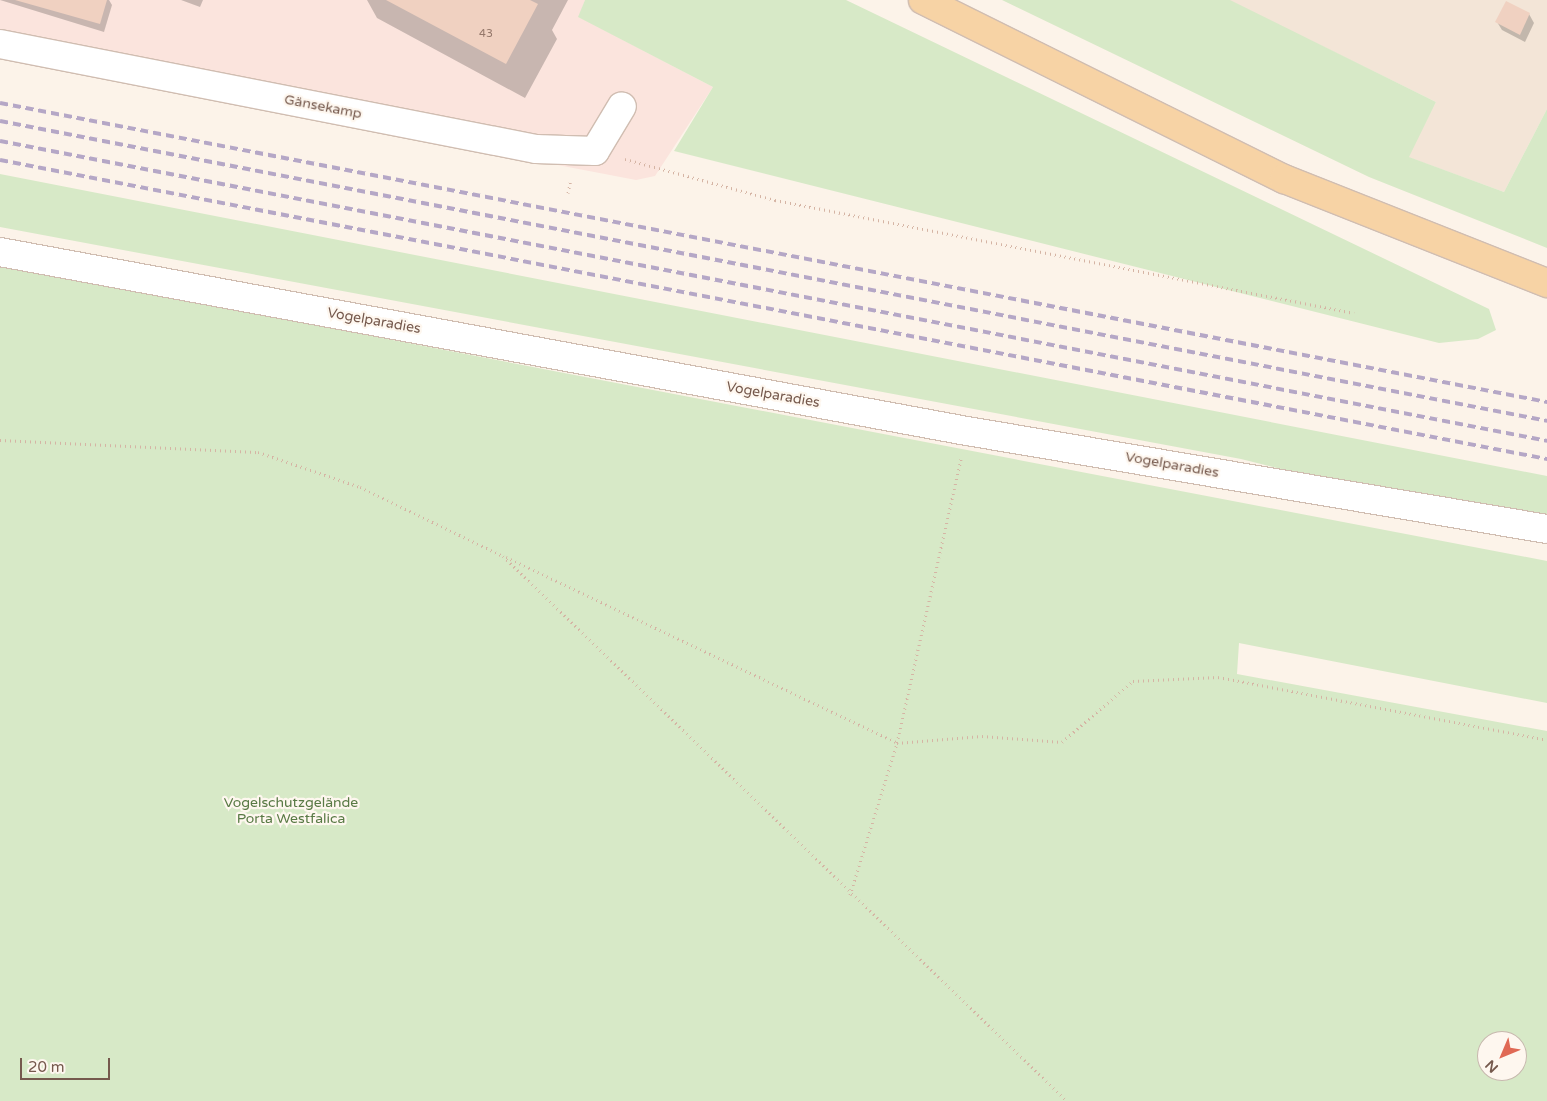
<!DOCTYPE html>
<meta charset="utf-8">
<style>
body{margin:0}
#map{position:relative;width:1547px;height:1101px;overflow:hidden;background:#fcf3e9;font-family:"Varela Round",sans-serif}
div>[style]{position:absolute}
.residential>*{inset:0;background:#f3e5d7}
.commercial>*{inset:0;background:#fbe4dd}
.green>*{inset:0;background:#d7e9c7}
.shadow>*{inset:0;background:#0003}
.building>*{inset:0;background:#f0d1c1}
.path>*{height:3px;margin-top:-1.5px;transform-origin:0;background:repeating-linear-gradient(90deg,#d5b4a4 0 1px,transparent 0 5px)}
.roads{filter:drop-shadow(1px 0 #d0bdb1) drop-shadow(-1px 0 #d0bdb1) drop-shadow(0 1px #d0bdb1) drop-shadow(0 -1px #d0bdb1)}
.street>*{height:28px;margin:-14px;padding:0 14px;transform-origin:14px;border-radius:14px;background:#fff}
.primary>*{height:28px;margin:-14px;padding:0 14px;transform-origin:14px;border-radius:14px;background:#f7d3a5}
.rail>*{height:4px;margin-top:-2px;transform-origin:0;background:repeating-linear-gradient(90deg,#b5a7c6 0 8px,transparent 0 13px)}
span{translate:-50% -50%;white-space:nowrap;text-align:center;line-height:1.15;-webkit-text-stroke:4.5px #fef7ef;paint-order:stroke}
.number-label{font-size:11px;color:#94776a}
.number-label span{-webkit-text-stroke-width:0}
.street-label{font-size:14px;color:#75594d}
.park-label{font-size:14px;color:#597a45}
.north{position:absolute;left:1477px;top:1031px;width:50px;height:50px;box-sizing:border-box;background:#fef7ef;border:1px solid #c7b8ae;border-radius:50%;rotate:225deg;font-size:14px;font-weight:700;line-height:20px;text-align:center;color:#75594d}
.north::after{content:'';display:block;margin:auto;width:18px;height:22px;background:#e06954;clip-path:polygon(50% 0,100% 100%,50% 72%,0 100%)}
.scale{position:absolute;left:20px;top:1058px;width:90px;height:22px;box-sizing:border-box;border:2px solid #75594d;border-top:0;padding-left:6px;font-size:15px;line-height:18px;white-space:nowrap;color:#75594d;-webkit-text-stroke:4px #fef7ef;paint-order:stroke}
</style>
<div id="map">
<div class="residential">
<div style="clip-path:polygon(1228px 0,1547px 0,1547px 109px,1504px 192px,1408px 157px,1436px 102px)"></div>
</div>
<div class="commercial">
<div style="clip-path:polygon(0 0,585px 0,579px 17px,713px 87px,655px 176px,636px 180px,0 58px)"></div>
</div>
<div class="green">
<div style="clip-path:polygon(585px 0,846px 0,1489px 309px,1496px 330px,1478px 339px,1439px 343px,674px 151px,713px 87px,578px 17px)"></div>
<div style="clip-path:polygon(1002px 0,1230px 0,1436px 102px,1409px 157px,1504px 192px,1547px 109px,1547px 248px,1369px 177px)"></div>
<div style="clip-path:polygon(0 174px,1547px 476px,1547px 535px,1241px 459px,0 227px)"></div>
<div style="clip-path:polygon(evenodd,0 265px,1547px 561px,1547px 703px,1239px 643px,1237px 674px,1547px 731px,1547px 1101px,0 1101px,0 265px,1487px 1041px,1517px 1041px,1517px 1071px,1487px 1071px,1487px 1041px)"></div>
</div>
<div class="shadow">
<div style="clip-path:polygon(0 0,109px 0,112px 5px,104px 32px)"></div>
<div style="clip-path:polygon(181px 0,203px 0,200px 7px)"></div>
<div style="clip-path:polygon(367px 0,568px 0,552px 30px,557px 39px,525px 98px,377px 18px)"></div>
<div style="clip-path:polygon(1529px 14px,1534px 23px,1525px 42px,1502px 30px,1497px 22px)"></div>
</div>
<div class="building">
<div style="clip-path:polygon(15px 0,107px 0,100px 24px)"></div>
<div style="clip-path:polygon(386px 0,530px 0,538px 4px,506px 64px)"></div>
<div style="clip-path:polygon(1506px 1px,1530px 13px,1520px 35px,1495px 22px)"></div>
</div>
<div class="path">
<div style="left:625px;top:159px;width:156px;rotate:15.3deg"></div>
<div style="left:775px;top:200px;width:590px;rotate:11.04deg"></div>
<div style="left:568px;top:193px;width:14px;rotate:-78deg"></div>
<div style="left:0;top:440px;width:258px;rotate:2.7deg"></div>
<div style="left:258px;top:452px;width:108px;rotate:18.9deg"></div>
<div style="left:360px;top:487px;width:159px;rotate:25.8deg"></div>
<div style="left:503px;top:556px;width:784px;rotate:44.02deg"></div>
<div style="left:506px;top:557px;width:433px;rotate:25.4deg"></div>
<div style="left:897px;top:743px;width:85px;rotate:-4.7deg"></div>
<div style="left:982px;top:736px;width:80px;rotate:4.3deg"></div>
<div style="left:1062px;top:742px;width:94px;rotate:-40.7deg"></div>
<div style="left:1133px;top:681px;width:85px;rotate:-2.7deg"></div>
<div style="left:1218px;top:677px;width:335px;rotate:10.8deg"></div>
<div style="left:850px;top:895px;width:159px;rotate:-72.8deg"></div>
<div style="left:897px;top:743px;width:292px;rotate:-77.3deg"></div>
</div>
<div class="roads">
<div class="street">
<div style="left:0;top:44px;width:546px;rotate:11.08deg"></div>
<div style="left:536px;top:149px;width:59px;rotate:1.9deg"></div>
<div style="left:595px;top:151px;width:52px;rotate:-59deg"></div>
<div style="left:0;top:252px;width:983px;rotate:10.49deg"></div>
<div style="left:967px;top:431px;width:588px;rotate:9.59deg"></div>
</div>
<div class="primary">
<div style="left:923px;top:0;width:403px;rotate:26.4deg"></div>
<div style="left:1284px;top:179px;width:283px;rotate:21.6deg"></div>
</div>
</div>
<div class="rail">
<div style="left:0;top:103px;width:1576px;rotate:10.94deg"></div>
<div style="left:0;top:121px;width:1576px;rotate:10.97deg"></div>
<div style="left:0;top:141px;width:1576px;rotate:10.97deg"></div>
<div style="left:0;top:160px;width:1576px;rotate:10.94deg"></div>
</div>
<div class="number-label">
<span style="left:486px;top:34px">43</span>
</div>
<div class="street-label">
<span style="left:323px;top:107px;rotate:11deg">Gänsekamp</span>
<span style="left:374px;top:321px;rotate:10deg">Vogelparadies</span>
<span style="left:773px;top:395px;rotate:10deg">Vogelparadies</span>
<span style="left:1172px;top:465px;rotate:10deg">Vogelparadies</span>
</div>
<div class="park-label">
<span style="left:291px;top:811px">Vogelschutzgelände<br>Porta Westfalica</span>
</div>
<div class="north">N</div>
<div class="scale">20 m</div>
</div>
